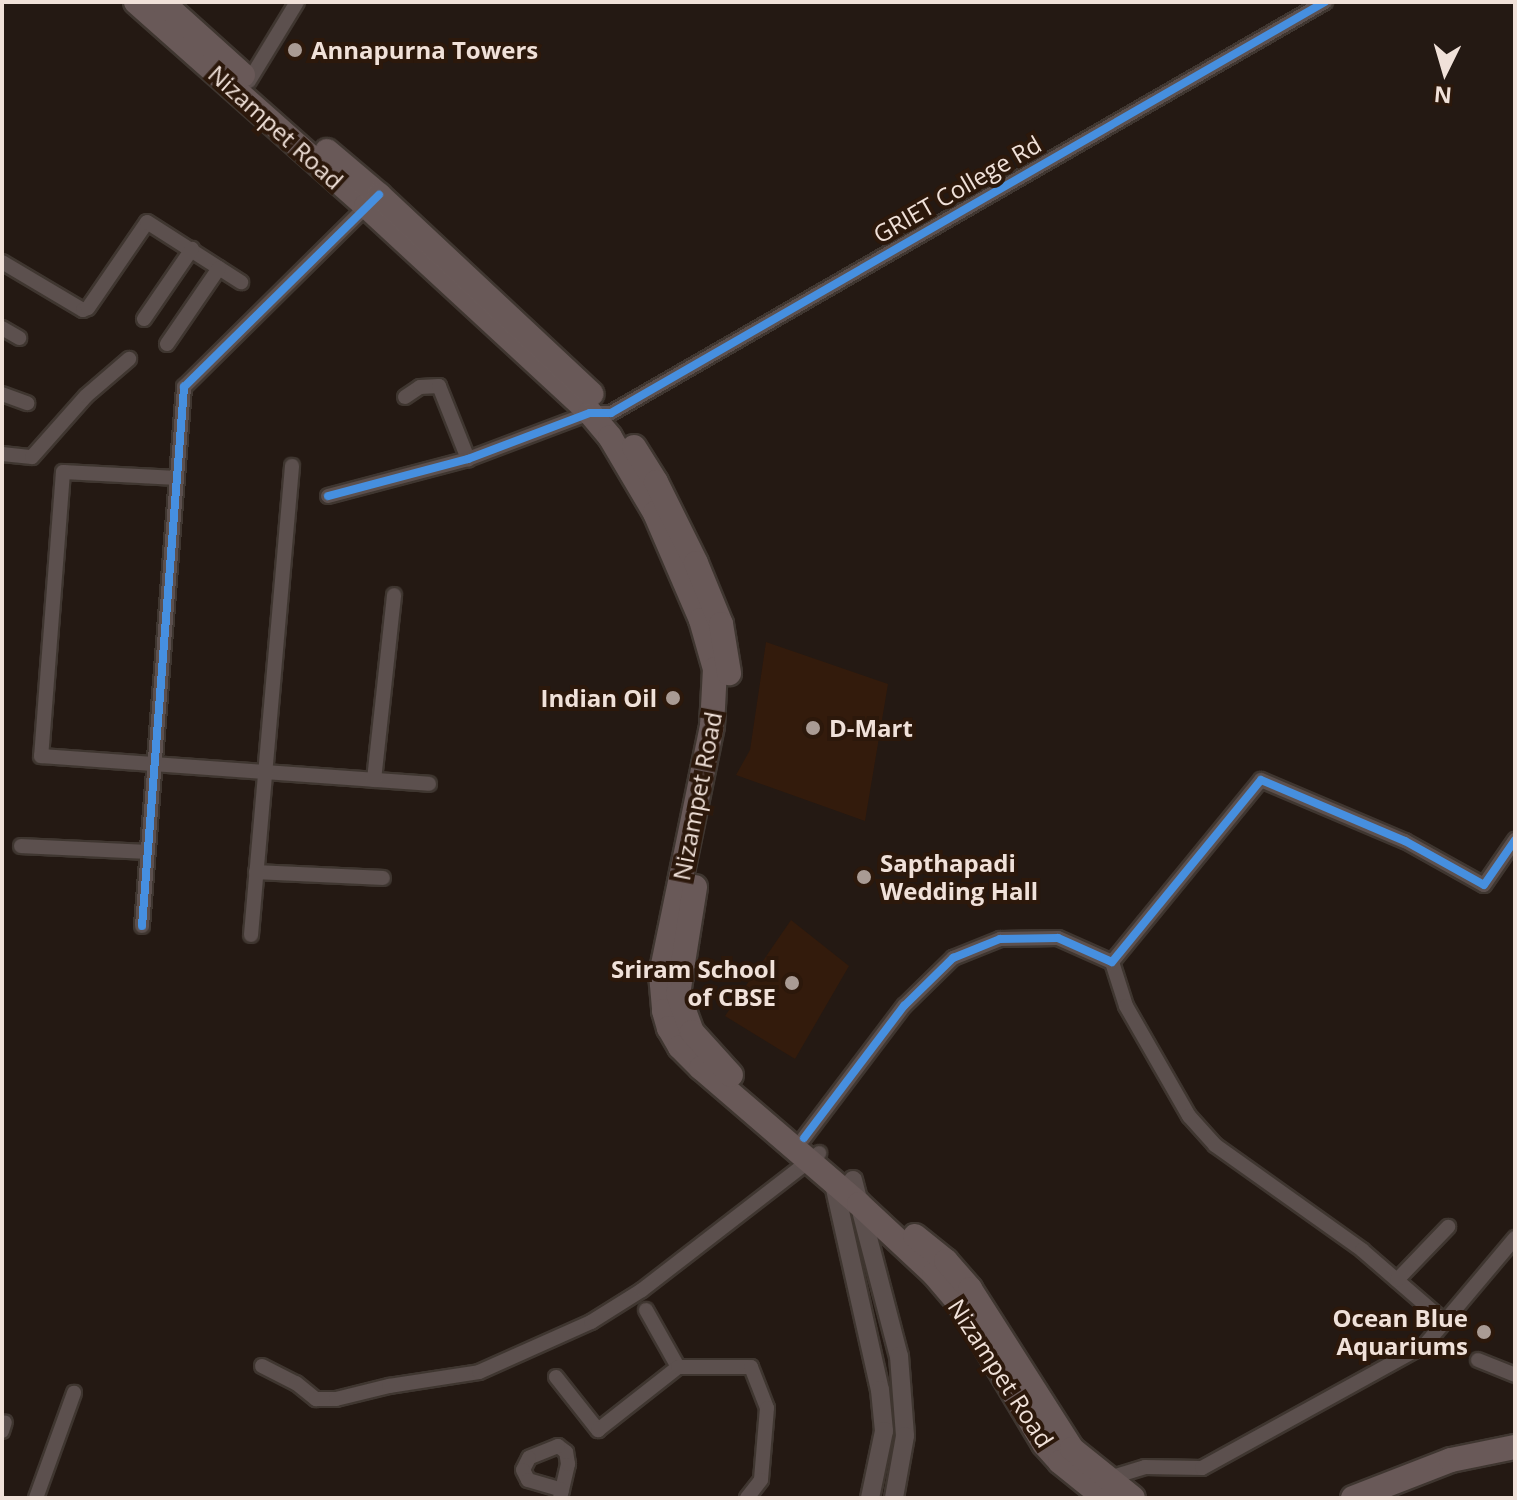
<!DOCTYPE html>
<style>
body{margin:0}
#map{position:relative;width:1517px;height:1500px;overflow:hidden;background:#241913;font-family:"Open Sans",sans-serif}
div>[style]{position:absolute}
.built>*{inset:0;background:#331b0c}
.roads{filter:drop-shadow(2px 0 #3f3630) drop-shadow(-2px 0 #3f3630) drop-shadow(0 2px #3f3630) drop-shadow(0 -2px #3f3630)}
.minor>*{height:14px;margin:-7px;padding:0 7px;transform-origin:7px;border-radius:7px;background:#5c504e}
.tertiary>*{height:18px;margin:-9px;padding:0 9px;transform-origin:9px;border-radius:9px;background:#5c504e}
.primary>*{height:24px;margin:-12px;padding:0 12px;transform-origin:12px;border-radius:12px;background:#695958}
.cycleway>*{height:8px;margin:-4px;padding:0 4px;transform-origin:4px;border-radius:4px;background:#468fdf}
.dots>*{width:22px;height:22px;translate:-50% -50%;box-sizing:border-box;border:4px solid #2c180b;border-radius:50%}
span{translate:-50% -50%;white-space:nowrap;text-align:center;line-height:1.15;-webkit-text-stroke:8px #2c180b;paint-order:stroke}
.poi-label{font-size:24px;color:#f0e1d9;font-weight:700}
.left{translate:0 -50%;text-align:left}
.right{translate:-100% -50%;text-align:right}
.street-label{font-size:24px;color:#f0e1d9}
.frame{position:absolute;inset:0;border:4px solid #f0e1d9;pointer-events:none}
.north{position:absolute;left:1405px;top:32px;width:80px;height:80px;-webkit-text-stroke:6px #2c180b;paint-order:stroke;rotate:185deg;font-size:22px;font-weight:700;line-height:32px;text-align:center;color:#f0e1d9}
.north::after{content:'';display:block;margin:auto;width:28px;height:36px;background:#f0e1d9;clip-path:polygon(50% 0,100% 100%,50% 72%,0 100%)}
</style>
<div id="map">
<div class="built">
<div style="clip-path:polygon(766px 642px,888px 684px,865px 821px,736px 775px,750px 750px)"></div>
<div style="clip-path:polygon(791px 920px,849px 966px,795px 1059px,725px 1016px)"></div>
</div>
<div class="roads">
<div class="minor">
<div style="left:249px;top:81px;width:92px;rotate:-58.7deg"></div>
<div style="left:2px;top:262px;width:94px;rotate:30.7deg"></div>
<div style="left:83px;top:310px;width:5px;rotate:-22deg"></div>
<div style="left:88px;top:308px;width:104px;rotate:-55.5deg"></div>
<div style="left:147px;top:222px;width:112px;rotate:32.6deg"></div>
<div style="left:144px;top:319px;width:85px;rotate:-55.6deg"></div>
<div style="left:2px;top:328px;width:20px;rotate:30deg"></div>
<div style="left:167px;top:344px;width:92px;rotate:-55.6deg"></div>
<div style="left:2px;top:394px;width:27px;rotate:20deg"></div>
<div style="left:405px;top:397px;width:18px;rotate:-34deg"></div>
<div style="left:420px;top:387px;width:19px;rotate:-3deg"></div>
<div style="left:439px;top:386px;width:79px;rotate:68.3deg"></div>
<div style="left:2px;top:454px;width:30px;rotate:6deg"></div>
<div style="left:32px;top:457px;width:81px;rotate:-48.5deg"></div>
<div style="left:86px;top:396px;width:57px;rotate:-40.7deg"></div>
<div style="left:177px;top:478px;width:114px;rotate:-177deg"></div>
<div style="left:63px;top:472px;width:285px;rotate:94.4deg"></div>
<div style="left:41px;top:756px;width:389px;rotate:4.1deg"></div>
<div style="left:328px;top:496px;width:145px;rotate:-14.8deg"></div>
<div style="left:468px;top:459px;width:130px;rotate:-20.7deg"></div>
<div style="left:590px;top:413px;width:21px"></div>
<div style="left:611px;top:413px;width:824px;rotate:-29.93deg"></div>
<div style="left:374px;top:780px;width:186px;rotate:-83.8deg"></div>
<div style="left:21px;top:846px;width:126px;rotate:2.7deg"></div>
<div style="left:256px;top:872px;width:127px;rotate:2.7deg"></div>
<div style="left:142px;top:926px;width:541px;rotate:-85.54deg"></div>
<div style="left:184px;top:387px;width:263px;rotate:-44.7deg"></div>
<div style="left:251px;top:935px;width:471px;rotate:-85deg"></div>
<div style="left:1112px;top:962px;width:46px;rotate:72.3deg"></div>
<div style="left:1126px;top:1006px;width:127px;rotate:60.2deg"></div>
<div style="left:1189px;top:1116px;width:39px;rotate:48deg"></div>
<div style="left:1215px;top:1145px;width:181px;rotate:35.5deg"></div>
<div style="left:1362px;top:1250px;width:110px;rotate:40.9deg"></div>
<div style="left:804px;top:1138px;width:166px;rotate:-52.9deg"></div>
<div style="left:904px;top:1006px;width:69px;rotate:-44.4deg"></div>
<div style="left:953px;top:958px;width:51px;rotate:-22deg"></div>
<div style="left:1000px;top:939px;width:58px;rotate:-1deg"></div>
<div style="left:1058px;top:938px;width:59px;rotate:24deg"></div>
<div style="left:1112px;top:962px;width:235px;rotate:-50.7deg"></div>
<div style="left:1261px;top:780px;width:156px;rotate:23deg"></div>
<div style="left:1405px;top:841px;width:90px;rotate:29.1deg"></div>
<div style="left:1484px;top:885px;width:55px;rotate:-55.4deg"></div>
<div style="left:1397px;top:1280px;width:74px;rotate:-46.1deg"></div>
<div style="left:646px;top:1310px;width:65px;rotate:60.7deg"></div>
<div style="left:1478px;top:1360px;width:40px;rotate:22deg"></div>
<div style="left:262px;top:1366px;width:38px;rotate:27deg"></div>
<div style="left:296px;top:1383px;width:26px;rotate:39deg"></div>
<div style="left:316px;top:1399px;width:20px"></div>
<div style="left:336px;top:1399px;width:55px;rotate:-13.8deg"></div>
<div style="left:389px;top:1386px;width:91px;rotate:-8.8deg"></div>
<div style="left:479px;top:1372px;width:123px;rotate:-24.1deg"></div>
<div style="left:591px;top:1322px;width:60px;rotate:-32.1deg"></div>
<div style="left:642px;top:1290px;width:224px;rotate:-37.7deg"></div>
<div style="left:556px;top:1377px;width:68px;rotate:51.6deg"></div>
<div style="left:598px;top:1430px;width:102px;rotate:-38.2deg"></div>
<div style="left:678px;top:1367px;width:73px"></div>
<div style="left:751px;top:1367px;width:44px;rotate:68.7deg"></div>
<div style="left:767px;top:1408px;width:72px;rotate:94.8deg"></div>
<div style="left:761px;top:1480px;width:23px;rotate:128deg"></div>
<div style="left:2px;top:1431px;width:9px;rotate:-72deg"></div>
<div style="left:1106px;top:1479px;width:41px;rotate:-17.1deg"></div>
<div style="left:1145px;top:1467px;width:57px;rotate:1deg"></div>
<div style="left:1202px;top:1468px;width:255px;rotate:-28.9deg"></div>
<div style="left:1425px;top:1345px;width:140px;rotate:-49.9deg"></div>
<div style="left:36px;top:1498px;width:112px;rotate:-70.1deg"></div>
<div style="left:560px;top:1498px;width:8px;rotate:-76deg"></div>
<div style="left:562px;top:1490px;width:27px;rotate:-77deg"></div>
<div style="left:568px;top:1464px;width:12px;rotate:-99deg"></div>
<div style="left:566px;top:1452px;width:10px;rotate:-143deg"></div>
<div style="left:558px;top:1446px;width:31px;rotate:158deg"></div>
<div style="left:529px;top:1458px;width:13px;rotate:117deg"></div>
<div style="left:523px;top:1470px;width:11px;rotate:63deg"></div>
<div style="left:528px;top:1480px;width:35px;rotate:16deg"></div>
</div>
<div class="tertiary">
<div style="left:833px;top:1180px;width:215px;rotate:77.4deg"></div>
<div style="left:880px;top:1390px;width:41px;rotate:84.4deg"></div>
<div style="left:884px;top:1431px;width:68px;rotate:101.8deg"></div>
<div style="left:853px;top:1180px;width:182px;rotate:75.4deg"></div>
<div style="left:899px;top:1356px;width:80px;rotate:85.7deg"></div>
<div style="left:905px;top:1436px;width:63px;rotate:100.1deg"></div>
</div>
<div class="primary">
<div style="left:136px;top:2px;width:307px;rotate:41.6deg"></div>
<div style="left:366px;top:206px;width:305px;rotate:42.7deg"></div>
<div style="left:590px;top:413px;width:31px;rotate:50deg"></div>
<div style="left:610px;top:437px;width:88px;rotate:59.4deg"></div>
<div style="left:655px;top:513px;width:116px;rotate:66.7deg"></div>
<div style="left:701px;top:620px;width:51px;rotate:74.1deg"></div>
<div style="left:715px;top:669px;width:57px;rotate:93deg"></div>
<div style="left:712px;top:726px;width:253px;rotate:101.6deg"></div>
<div style="left:661px;top:974px;width:37px;rotate:85deg"></div>
<div style="left:664px;top:1011px;width:18px;rotate:74deg"></div>
<div style="left:669px;top:1028px;width:22px;rotate:60deg"></div>
<div style="left:680px;top:1047px;width:30px;rotate:45deg"></div>
<div style="left:701px;top:1068px;width:208px;rotate:40.7deg"></div>
<div style="left:859px;top:1204px;width:103px;rotate:43deg"></div>
<div style="left:934px;top:1274px;width:45px;rotate:49.5deg"></div>
<div style="left:963px;top:1308px;width:158px;rotate:59.2deg"></div>
<div style="left:1044px;top:1444px;width:24px;rotate:48deg"></div>
<div style="left:1060px;top:1462px;width:58px;rotate:38.7deg"></div>
<div style="left:162px;top:2px;width:109px;rotate:42deg"></div>
<div style="left:327px;top:151px;width:68px;rotate:40.2deg"></div>
<div style="left:379px;top:195px;width:291px;rotate:43.1deg"></div>
<div style="left:634px;top:447px;width:41px;rotate:57.8deg"></div>
<div style="left:656px;top:482px;width:90px;rotate:63.7deg"></div>
<div style="left:696px;top:563px;width:66px;rotate:67.7deg"></div>
<div style="left:721px;top:624px;width:50px;rotate:80.7deg"></div>
<div style="left:695px;top:887px;width:108px;rotate:99deg"></div>
<div style="left:678px;top:994px;width:40px;rotate:69.8deg"></div>
<div style="left:692px;top:1032px;width:58px;rotate:47.8deg"></div>
<div style="left:915px;top:1236px;width:40px;rotate:39deg"></div>
<div style="left:946px;top:1261px;width:37px;rotate:49deg"></div>
<div style="left:970px;top:1289px;width:190px;rotate:57.5deg"></div>
<div style="left:1072px;top:1449px;width:78px;rotate:38.8deg"></div>
<div style="left:1353px;top:1498px;width:105px;rotate:-21.2deg"></div>
<div style="left:1451px;top:1460px;width:65px;rotate:-11.5deg"></div>
</div>
</div>
<div class="cycleway">
<div style="left:328px;top:496px;width:145px;rotate:-14.8deg"></div>
<div style="left:468px;top:459px;width:130px;rotate:-20.7deg"></div>
<div style="left:590px;top:413px;width:21px"></div>
<div style="left:611px;top:413px;width:824px;rotate:-29.93deg"></div>
<div style="left:142px;top:926px;width:541px;rotate:-85.54deg"></div>
<div style="left:184px;top:387px;width:274px;rotate:-44.6deg"></div>
<div style="left:804px;top:1138px;width:166px;rotate:-52.9deg"></div>
<div style="left:904px;top:1006px;width:69px;rotate:-44.4deg"></div>
<div style="left:953px;top:958px;width:51px;rotate:-22deg"></div>
<div style="left:1000px;top:939px;width:58px;rotate:-1deg"></div>
<div style="left:1058px;top:938px;width:59px;rotate:24deg"></div>
<div style="left:1112px;top:962px;width:235px;rotate:-50.7deg"></div>
<div style="left:1261px;top:780px;width:156px;rotate:23deg"></div>
<div style="left:1405px;top:841px;width:90px;rotate:29.1deg"></div>
<div style="left:1484px;top:885px;width:55px;rotate:-55.4deg"></div>
</div>
<div class="dots">
<div style="left:295px;top:50px;background:#a99b94"></div>
<div style="left:673px;top:698px;background:#a99b94"></div>
<div style="left:813px;top:728px;background:#a99b94"></div>
<div style="left:864px;top:877px;background:#a99b94"></div>
<div style="left:792px;top:983px;background:#a99b94"></div>
<div style="left:1484px;top:1332px;background:#a99b94"></div>
</div>
<div class="poi-label">
<span class="left" style="left:311px;top:50px">Annapurna Towers</span>
<span class="right" style="left:657px;top:698px">Indian Oil</span>
<span class="left" style="left:829px;top:728px">D-Mart</span>
<span class="left" style="left:880px;top:877px">Sapthapadi<br>Wedding Hall</span>
<span class="right" style="left:776px;top:983px">Sriram School<br>of CBSE</span>
<span class="right" style="left:1468px;top:1332px">Ocean Blue<br>Aquariums</span>
</div>
<div class="street-label">
<span style="left:276px;top:127px;rotate:42deg">Nizampet Road</span>
<span style="left:957px;top:189px;rotate:-30deg">GRIET College Rd</span>
<span style="left:697px;top:796px;rotate:-79deg">Nizampet Road</span>
<span style="left:1001px;top:1373px;rotate:57deg">Nizampet Road</span>
</div>
<div class="frame"></div>
<div class="north">N</div>
</div>
